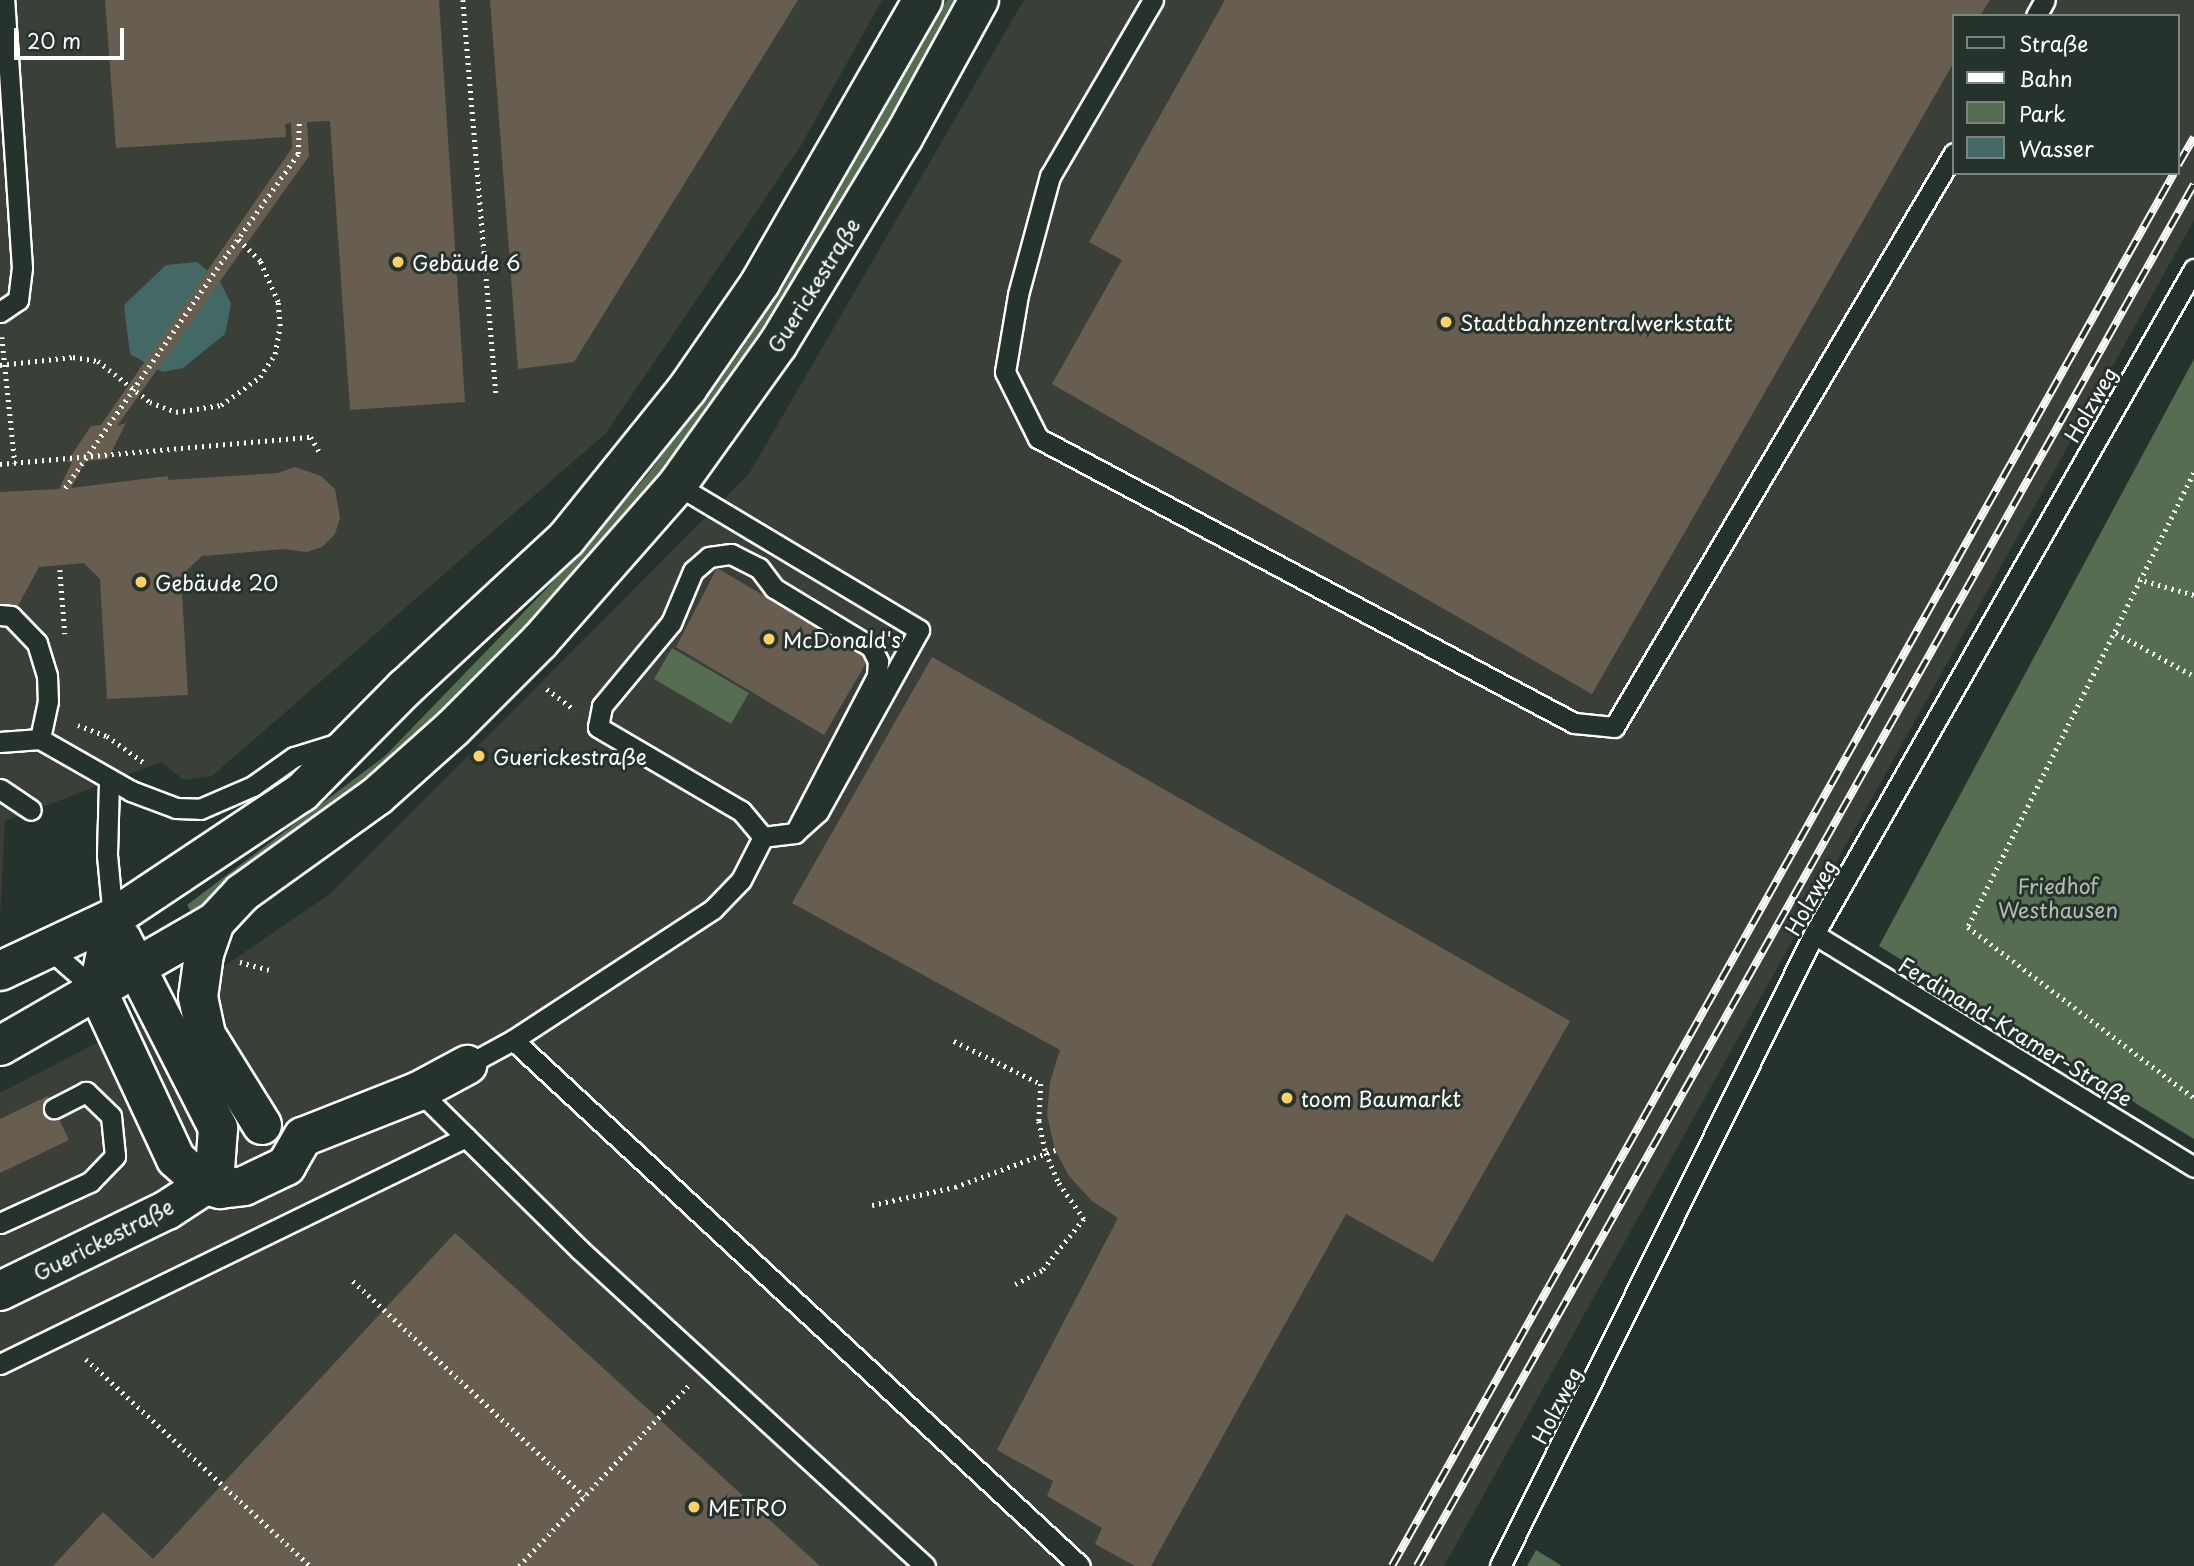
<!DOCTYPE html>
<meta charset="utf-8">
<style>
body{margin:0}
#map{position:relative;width:2194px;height:1566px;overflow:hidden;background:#26332d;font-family:"Playpen Sans",sans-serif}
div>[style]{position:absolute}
.built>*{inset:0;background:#3a4038}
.green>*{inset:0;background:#566d52}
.water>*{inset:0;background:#436866}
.building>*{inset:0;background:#675e51}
.path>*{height:4.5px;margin-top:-2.25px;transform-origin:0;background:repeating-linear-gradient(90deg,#fff 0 2px,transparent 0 7px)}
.roads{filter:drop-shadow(2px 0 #fff) drop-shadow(-2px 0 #fff) drop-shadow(0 2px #fff) drop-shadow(0 -2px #fff)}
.lane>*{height:19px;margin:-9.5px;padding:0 9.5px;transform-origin:9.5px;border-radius:9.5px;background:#26332d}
.street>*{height:38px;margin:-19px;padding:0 19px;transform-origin:19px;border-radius:19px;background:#26332d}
.secondary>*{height:38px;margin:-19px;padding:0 19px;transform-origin:19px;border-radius:19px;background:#26332d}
.rail>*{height:8px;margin-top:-4px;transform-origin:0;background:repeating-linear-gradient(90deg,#26332d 0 16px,#fff 0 32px);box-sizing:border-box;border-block:2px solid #fff}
.path-bridge>*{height:4.5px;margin-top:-2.25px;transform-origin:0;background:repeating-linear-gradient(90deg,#fff 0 2px,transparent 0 7px)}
.dots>*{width:19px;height:19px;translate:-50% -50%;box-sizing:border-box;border:4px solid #26332d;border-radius:50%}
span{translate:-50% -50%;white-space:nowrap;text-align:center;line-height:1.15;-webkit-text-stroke:6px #26332d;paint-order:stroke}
.poi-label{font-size:21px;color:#fff}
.left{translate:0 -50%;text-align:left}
.street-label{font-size:21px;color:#fff}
.park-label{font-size:21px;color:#b3bdb1}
.legend{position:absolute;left:1952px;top:14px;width:228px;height:161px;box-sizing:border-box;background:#26332d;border:2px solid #7d8581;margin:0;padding:9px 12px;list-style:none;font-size:21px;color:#fff}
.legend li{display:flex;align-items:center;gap:14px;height:35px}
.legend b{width:35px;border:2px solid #7d8581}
.scale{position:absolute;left:14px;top:28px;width:110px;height:32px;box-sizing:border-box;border:4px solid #fff;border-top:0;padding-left:9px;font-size:21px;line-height:24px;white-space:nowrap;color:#fff;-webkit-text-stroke:5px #26332d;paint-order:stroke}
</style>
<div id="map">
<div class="built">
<div style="clip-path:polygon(0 0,882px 0,800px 147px,606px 433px,212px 776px,184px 780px,161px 762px,5px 821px,0 916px)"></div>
<div style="clip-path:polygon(evenodd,1024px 0,2194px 0,2194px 220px,1444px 1566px,0 1566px,0 1093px,157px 1012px,330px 894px,749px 474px,1024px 0,1954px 16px,2178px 16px,2178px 173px,1954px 173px,1954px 16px)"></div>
</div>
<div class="green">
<div style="clip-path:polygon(947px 0,959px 0,906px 96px,744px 363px,672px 460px,538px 615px,426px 728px,353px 793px,193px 915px,187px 905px,385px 756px,548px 587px,648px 474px,768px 309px)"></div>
<div style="clip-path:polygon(2194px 359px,2194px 1139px,1879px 946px)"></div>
<div style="clip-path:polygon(672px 648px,749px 693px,731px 724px,654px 679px)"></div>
<div style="clip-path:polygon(1536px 1550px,1562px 1566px,1527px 1566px)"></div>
</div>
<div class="water">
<div style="clip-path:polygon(197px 262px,220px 281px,231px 304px,225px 334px,183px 368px,162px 372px,130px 354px,124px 305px,166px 265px)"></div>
</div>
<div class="building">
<div style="clip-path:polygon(105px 0,439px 0,465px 402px,350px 410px,330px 121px,307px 122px,309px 156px,117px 426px,126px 423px,108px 459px,86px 461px,71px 488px,168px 476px,168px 480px,278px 473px,295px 467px,321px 476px,335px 489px,340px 518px,335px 534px,322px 547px,307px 552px,284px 549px,202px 556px,181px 576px,188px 695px,107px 699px,100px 579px,84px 563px,39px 567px,14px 613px,0 607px,0 492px,59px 489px,72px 462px,67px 462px,91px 426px,101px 425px,292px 148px,291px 123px,285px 124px,286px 137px,116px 148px)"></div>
<div style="clip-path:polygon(490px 0,798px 0,574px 362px,518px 369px)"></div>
<div style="clip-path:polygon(1225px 0,1990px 0,1980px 16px,1954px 16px,1954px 62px,1592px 694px,1052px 384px,1122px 260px,1089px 242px)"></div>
<div style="clip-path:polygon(717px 568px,869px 658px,824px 735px,676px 647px)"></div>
<div style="clip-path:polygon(932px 657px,1570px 1021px,1433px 1262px,1346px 1214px,1151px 1566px,1135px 1566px,1095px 1544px,1102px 1528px,1047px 1496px,1053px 1481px,997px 1450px,1118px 1218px,1092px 1201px,1069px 1176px,1055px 1150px,1047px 1115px,1050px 1082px,1060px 1050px,792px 903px)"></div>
<div style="clip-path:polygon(48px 1096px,69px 1140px,0 1173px,0 1119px)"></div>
<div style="clip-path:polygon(455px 1233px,820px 1566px,53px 1566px,103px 1512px,153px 1559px)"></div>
</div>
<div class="path">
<div style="left:463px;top:0;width:394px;rotate:85.2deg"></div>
<div style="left:228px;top:253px;width:121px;rotate:-54.7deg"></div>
<div style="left:298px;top:154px;width:31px;rotate:-88deg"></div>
<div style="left:2px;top:337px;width:127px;rotate:84.1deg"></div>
<div style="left:0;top:365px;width:73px;rotate:-6.3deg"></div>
<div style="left:73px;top:357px;width:25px;rotate:9deg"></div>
<div style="left:98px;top:361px;width:66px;rotate:38.3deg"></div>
<div style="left:150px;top:402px;width:28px;rotate:21deg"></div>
<div style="left:176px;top:412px;width:46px;rotate:-8.8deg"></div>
<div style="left:221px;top:405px;width:48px;rotate:-35.7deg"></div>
<div style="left:260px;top:377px;width:27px;rotate:-57deg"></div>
<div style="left:275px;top:354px;width:28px;rotate:-80deg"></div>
<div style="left:280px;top:326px;width:24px;rotate:-95deg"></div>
<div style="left:278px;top:302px;width:45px;rotate:-113.7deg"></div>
<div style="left:260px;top:261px;width:32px;rotate:-136deg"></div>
<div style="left:0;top:464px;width:312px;rotate:-5deg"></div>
<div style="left:311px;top:437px;width:20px;rotate:60deg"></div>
<div style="left:2194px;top:473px;width:507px;rotate:116.46deg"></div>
<div style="left:1968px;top:927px;width:283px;rotate:37.1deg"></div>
<div style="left:60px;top:570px;width:64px;rotate:85.5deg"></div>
<div style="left:2138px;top:579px;width:58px;rotate:15.9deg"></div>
<div style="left:2116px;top:633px;width:89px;rotate:28.9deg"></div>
<div style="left:547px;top:689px;width:35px;rotate:37deg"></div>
<div style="left:78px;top:725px;width:31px;rotate:21deg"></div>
<div style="left:107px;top:736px;width:48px;rotate:35.7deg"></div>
<div style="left:240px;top:962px;width:30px;rotate:15deg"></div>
<div style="left:954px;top:1041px;width:97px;rotate:26.3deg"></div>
<div style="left:1041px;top:1084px;width:37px;rotate:93deg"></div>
<div style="left:1039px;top:1121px;width:33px;rotate:78deg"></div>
<div style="left:1046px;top:1153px;width:33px;rotate:67deg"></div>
<div style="left:1059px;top:1183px;width:44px;rotate:55.2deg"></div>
<div style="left:1084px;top:1219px;width:67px;rotate:128.9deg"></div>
<div style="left:1042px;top:1271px;width:30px;rotate:153deg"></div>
<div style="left:872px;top:1205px;width:85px;rotate:-12.2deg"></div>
<div style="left:955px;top:1187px;width:107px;rotate:-20.3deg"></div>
<div style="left:353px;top:1281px;width:316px;rotate:42.9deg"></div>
<div style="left:86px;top:1359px;width:305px;rotate:42.7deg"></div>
<div style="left:519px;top:1566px;width:248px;rotate:-46.8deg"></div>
</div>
<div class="roads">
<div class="lane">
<div style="left:1153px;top:0;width:204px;rotate:120.3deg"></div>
<div style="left:1050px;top:176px;width:123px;rotate:105.1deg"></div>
<div style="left:1018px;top:295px;width:78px;rotate:99.6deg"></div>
<div style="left:1005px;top:372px;width:74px;rotate:63.4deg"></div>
<div style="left:1038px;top:438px;width:607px;rotate:28deg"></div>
<div style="left:1574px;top:723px;width:40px;rotate:5.7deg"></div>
<div style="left:1614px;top:727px;width:667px;rotate:-59.36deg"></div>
<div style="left:2036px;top:16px;width:18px;rotate:-61deg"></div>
<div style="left:0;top:312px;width:22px;rotate:-34deg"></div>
<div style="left:18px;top:300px;width:32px;rotate:-83deg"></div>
<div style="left:22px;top:268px;width:269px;rotate:-93.8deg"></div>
<div style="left:677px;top:485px;width:282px;rotate:30.9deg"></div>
<div style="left:919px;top:630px;width:208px;rotate:119deg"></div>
<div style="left:818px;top:812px;width:31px;rotate:138deg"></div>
<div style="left:795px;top:833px;width:32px;rotate:173deg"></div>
<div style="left:0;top:615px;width:11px;rotate:5deg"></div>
<div style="left:11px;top:616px;width:37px;rotate:46deg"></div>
<div style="left:37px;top:643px;width:34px;rotate:73deg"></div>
<div style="left:47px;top:675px;width:26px;rotate:88deg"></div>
<div style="left:48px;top:701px;width:39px;rotate:102deg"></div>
<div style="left:0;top:742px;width:40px;rotate:-4.3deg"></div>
<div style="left:40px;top:739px;width:105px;rotate:29.7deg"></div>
<div style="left:131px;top:791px;width:48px;rotate:20.7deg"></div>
<div style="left:176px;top:808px;width:24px;rotate:2deg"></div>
<div style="left:200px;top:809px;width:58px;rotate:-23.5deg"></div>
<div style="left:253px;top:786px;width:50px;rotate:-35.3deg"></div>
<div style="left:294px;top:757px;width:47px;rotate:-17.3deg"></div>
<div style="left:109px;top:782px;width:73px;rotate:91.6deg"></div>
<div style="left:107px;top:855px;width:63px;rotate:84.6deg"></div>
<div style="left:0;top:789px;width:37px;rotate:34deg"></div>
<div style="left:1814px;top:934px;width:446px;rotate:31.5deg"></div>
<div style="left:48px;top:948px;width:67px;rotate:41.3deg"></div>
<div style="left:513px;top:1040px;width:773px;rotate:42.85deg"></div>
<div style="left:467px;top:1065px;width:52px;rotate:-28.5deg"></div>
<div style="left:513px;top:1040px;width:239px;rotate:-33.2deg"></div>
<div style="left:713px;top:909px;width:40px;rotate:-46deg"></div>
<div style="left:741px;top:880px;width:48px;rotate:-62.9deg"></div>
<div style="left:763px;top:837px;width:34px;rotate:-130deg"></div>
<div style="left:741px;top:811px;width:166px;rotate:-149.6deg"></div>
<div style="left:598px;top:727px;width:21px;rotate:-79deg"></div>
<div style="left:602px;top:706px;width:108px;rotate:-50.3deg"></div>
<div style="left:671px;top:623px;width:56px;rotate:-67.1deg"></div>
<div style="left:693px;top:571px;width:21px;rotate:-41deg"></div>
<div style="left:709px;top:557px;width:22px;rotate:-8deg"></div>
<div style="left:731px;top:554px;width:31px;rotate:27deg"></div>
<div style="left:759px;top:568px;width:25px;rotate:53deg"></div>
<div style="left:774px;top:588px;width:114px;rotate:31.3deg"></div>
<div style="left:871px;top:647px;width:16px;rotate:63deg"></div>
<div style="left:878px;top:661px;width:15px;rotate:94deg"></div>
<div style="left:877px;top:676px;width:177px;rotate:117.6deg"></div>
<div style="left:419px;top:1091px;width:226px;rotate:44.6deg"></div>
<div style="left:580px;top:1250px;width:468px;rotate:42.5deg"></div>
<div style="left:0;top:1223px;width:99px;rotate:-24.5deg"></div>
<div style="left:90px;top:1182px;width:36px;rotate:-46deg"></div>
<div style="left:115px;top:1156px;width:40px;rotate:-95.7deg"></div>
<div style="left:111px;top:1116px;width:35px;rotate:-136deg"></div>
<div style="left:86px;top:1092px;width:36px;rotate:153deg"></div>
<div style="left:0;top:1364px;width:518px;rotate:-25.97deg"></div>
<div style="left:1500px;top:1566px;width:706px;rotate:-63.58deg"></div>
<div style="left:1814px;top:934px;width:766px;rotate:-60.26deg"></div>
</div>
<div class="street">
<div style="left:113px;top:918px;width:76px;rotate:101.5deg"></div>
<div style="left:98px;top:992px;width:184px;rotate:65deg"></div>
<div style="left:176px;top:1159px;width:39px;rotate:42deg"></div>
<div style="left:205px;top:1185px;width:16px;rotate:15deg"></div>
<div style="left:220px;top:1189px;width:24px;rotate:-7deg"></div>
<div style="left:244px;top:1186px;width:47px;rotate:-25.5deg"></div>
<div style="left:286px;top:1166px;width:34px;rotate:-60deg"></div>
<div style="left:303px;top:1137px;width:125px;rotate:-21.6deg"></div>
<div style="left:419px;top:1091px;width:55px;rotate:-28.4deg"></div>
<div style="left:215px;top:922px;width:34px;rotate:109deg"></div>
<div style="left:204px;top:954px;width:43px;rotate:97.9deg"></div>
<div style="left:198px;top:997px;width:39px;rotate:78deg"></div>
<div style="left:206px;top:1035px;width:106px;rotate:58.1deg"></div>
<div style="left:0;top:1291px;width:186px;rotate:-25.9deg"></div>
<div style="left:167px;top:1210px;width:45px;rotate:-33.3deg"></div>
<div style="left:205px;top:1185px;width:18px;rotate:-56deg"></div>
<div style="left:215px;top:1170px;width:42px;rotate:-85.9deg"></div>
<div style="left:218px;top:1128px;width:213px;rotate:-117deg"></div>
</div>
<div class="secondary">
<div style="left:0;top:971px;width:125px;rotate:-25.1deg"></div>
<div style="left:113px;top:918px;width:227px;rotate:-33.7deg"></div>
<div style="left:302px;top:792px;width:146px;rotate:-45.3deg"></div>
<div style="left:405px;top:688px;width:219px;rotate:-42.8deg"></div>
<div style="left:566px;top:539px;width:193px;rotate:-51.1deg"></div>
<div style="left:687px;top:389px;width:129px;rotate:-55.4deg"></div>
<div style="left:760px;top:283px;width:327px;rotate:-60.1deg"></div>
<div style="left:0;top:1046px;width:248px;rotate:-30deg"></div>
<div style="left:215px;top:922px;width:40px;rotate:-47deg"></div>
<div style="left:242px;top:893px;width:166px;rotate:-35.7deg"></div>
<div style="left:377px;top:796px;width:102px;rotate:-41.8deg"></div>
<div style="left:453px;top:728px;width:123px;rotate:-45deg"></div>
<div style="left:540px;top:641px;width:208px;rotate:-48.7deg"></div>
<div style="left:677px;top:485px;width:173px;rotate:-54.4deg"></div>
<div style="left:778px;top:344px;width:241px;rotate:-58.8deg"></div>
<div style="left:903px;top:138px;width:158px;rotate:-61.2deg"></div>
</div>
</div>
<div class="rail">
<div style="left:2178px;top:165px;width:32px;rotate:-60deg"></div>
<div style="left:1392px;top:1566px;width:1597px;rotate:-60.69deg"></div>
<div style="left:1417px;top:1566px;width:1585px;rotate:-60.65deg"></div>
</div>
<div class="path-bridge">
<div style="left:65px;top:488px;width:286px;rotate:-55.3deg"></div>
</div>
<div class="dots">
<div style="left:398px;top:262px;background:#ffd166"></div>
<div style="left:1446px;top:322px;background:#ffd166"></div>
<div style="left:141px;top:582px;background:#ffd166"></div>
<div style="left:769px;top:639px;background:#ffd166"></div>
<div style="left:479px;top:756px;background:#ffd166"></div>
<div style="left:1287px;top:1098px;background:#ffd166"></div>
<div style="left:694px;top:1507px;background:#ffd166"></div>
</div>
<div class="poi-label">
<span class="left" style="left:412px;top:262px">Gebäude 6</span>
<span class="left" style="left:1460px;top:322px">Stadtbahnzentralwerkstatt</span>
<span class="left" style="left:155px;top:582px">Gebäude 20</span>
<span class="left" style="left:783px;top:639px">McDonald's</span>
<span class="left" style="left:493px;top:756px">Guerickestraße</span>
<span class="left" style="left:1301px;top:1098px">toom Baumarkt</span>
<span class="left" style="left:708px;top:1507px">METRO</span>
</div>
<div class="street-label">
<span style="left:813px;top:285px;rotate:-58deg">Guerickestraße</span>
<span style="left:2090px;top:404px;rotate:-60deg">Holzweg</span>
<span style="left:1810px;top:897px;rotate:-61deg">Holzweg</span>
<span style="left:2016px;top:1031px;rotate:31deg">Ferdinand-Kramer-Straße</span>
<span style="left:103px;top:1239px;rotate:-27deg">Guerickestraße</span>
<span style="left:1556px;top:1405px;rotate:-63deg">Holzweg</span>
</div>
<div class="park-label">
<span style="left:2058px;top:897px">Friedhof<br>Westhausen</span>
</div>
<ul class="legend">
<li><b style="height:9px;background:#26332d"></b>Straße</li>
<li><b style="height:9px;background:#fff"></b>Bahn</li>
<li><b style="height:19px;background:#566d52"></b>Park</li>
<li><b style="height:19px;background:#436866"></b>Wasser</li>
</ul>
<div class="scale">20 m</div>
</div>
